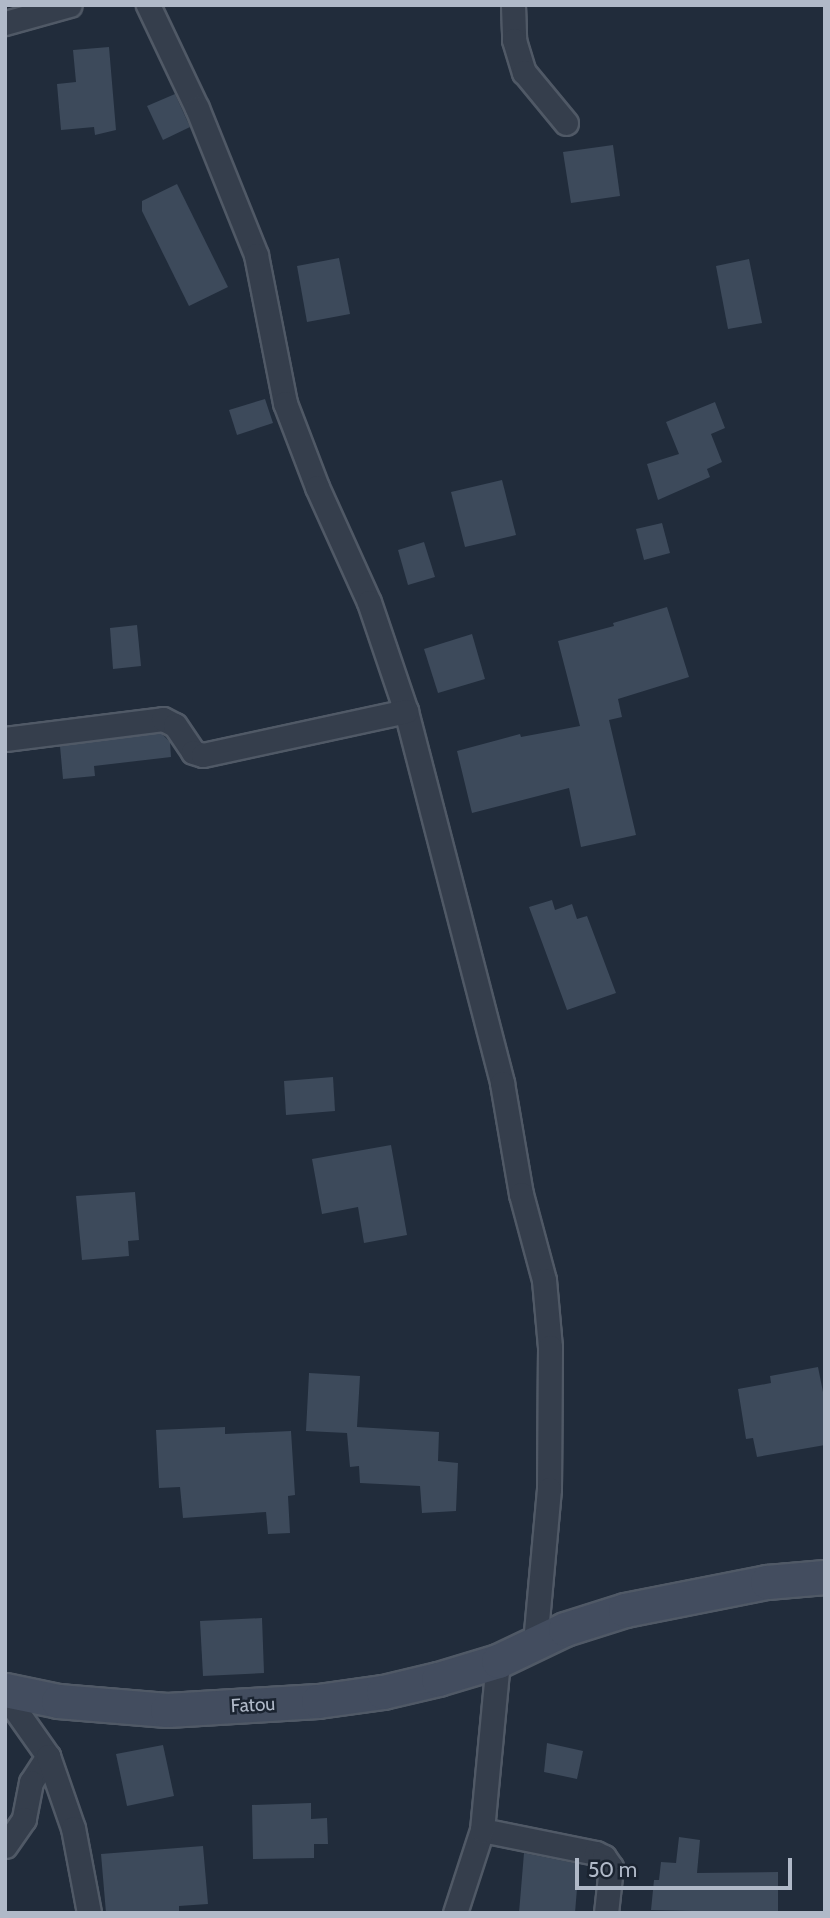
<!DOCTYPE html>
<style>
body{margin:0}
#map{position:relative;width:830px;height:1918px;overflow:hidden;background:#212c3b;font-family:Cabin,sans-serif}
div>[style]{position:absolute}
.building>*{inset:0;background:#3d4a5b}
.roads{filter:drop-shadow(2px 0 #505966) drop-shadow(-2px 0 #505966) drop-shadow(0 2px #505966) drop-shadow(0 -2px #505966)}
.street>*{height:23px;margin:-11.5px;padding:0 11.5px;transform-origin:11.5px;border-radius:11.5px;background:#353e4c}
.secondary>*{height:33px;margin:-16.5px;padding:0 16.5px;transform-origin:16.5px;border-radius:16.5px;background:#434d5f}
span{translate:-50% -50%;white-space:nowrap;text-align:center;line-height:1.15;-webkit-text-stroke:5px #1a2330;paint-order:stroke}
.street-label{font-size:19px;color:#b0b9c8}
.frame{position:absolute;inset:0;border:7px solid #b0b9c8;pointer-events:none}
.scale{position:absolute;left:575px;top:1858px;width:217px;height:32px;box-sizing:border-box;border:4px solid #b0b9c8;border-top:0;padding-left:9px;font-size:21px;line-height:24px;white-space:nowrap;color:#b0b9c8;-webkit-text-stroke:5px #1a2330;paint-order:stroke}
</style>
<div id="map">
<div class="building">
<div style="clip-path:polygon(109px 47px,116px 130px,95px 135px,94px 127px,61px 130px,57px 84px,76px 82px,73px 50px)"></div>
<div style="clip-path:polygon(175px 94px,190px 127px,163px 140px,147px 106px)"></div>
<div style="clip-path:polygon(613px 145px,620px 196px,571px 203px,563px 152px)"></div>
<div style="clip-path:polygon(177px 184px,228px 287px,189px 306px,142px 211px,142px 201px)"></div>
<div style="clip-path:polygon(339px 258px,350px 314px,307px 322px,297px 266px)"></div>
<div style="clip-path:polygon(749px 259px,762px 323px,728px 329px,716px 266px)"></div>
<div style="clip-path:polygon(265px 399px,273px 423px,237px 435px,229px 410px)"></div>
<div style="clip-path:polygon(715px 402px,725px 428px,711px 434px,722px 462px,707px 469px,710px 477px,658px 500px,647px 464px,679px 454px,666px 422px)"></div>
<div style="clip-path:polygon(502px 480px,516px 535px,465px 547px,451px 492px)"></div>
<div style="clip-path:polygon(662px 523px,670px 553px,644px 560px,636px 529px)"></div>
<div style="clip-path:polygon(424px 542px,435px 577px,408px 585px,398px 550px)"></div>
<div style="clip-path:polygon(667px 607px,689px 677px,618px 699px,622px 717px,609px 720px,636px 835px,581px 847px,569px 788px,472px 813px,457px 751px,520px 734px,521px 737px,580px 726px,558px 641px,614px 626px,613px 623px)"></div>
<div style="clip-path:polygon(137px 625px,141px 666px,113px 669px,110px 628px)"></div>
<div style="clip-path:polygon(472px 634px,485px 679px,438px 693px,424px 649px)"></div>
<div style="clip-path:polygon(161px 733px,170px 742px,171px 757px,94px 766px,95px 776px,63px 779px,60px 746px)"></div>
<div style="clip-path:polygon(552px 900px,555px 910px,572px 904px,577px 919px,587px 916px,616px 993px,567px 1010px,529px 907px)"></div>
<div style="clip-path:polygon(333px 1077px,335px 1111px,286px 1115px,284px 1081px)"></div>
<div style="clip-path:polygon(391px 1145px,407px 1235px,364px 1243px,358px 1207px,322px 1214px,312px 1159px)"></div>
<div style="clip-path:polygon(135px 1192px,139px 1240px,128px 1241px,129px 1256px,82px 1260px,76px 1196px)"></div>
<div style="clip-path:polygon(818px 1367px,825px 1402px,825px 1445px,757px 1457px,753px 1438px,746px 1439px,738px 1389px,771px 1383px,770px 1376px)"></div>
<div style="clip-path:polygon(309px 1373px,360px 1376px,357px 1427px,439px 1432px,438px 1461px,458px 1463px,456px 1511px,422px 1513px,420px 1486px,360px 1483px,359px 1466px,350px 1467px,347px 1433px,306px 1431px)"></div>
<div style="clip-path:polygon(225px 1427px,225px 1434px,291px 1431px,295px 1495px,288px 1496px,290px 1533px,268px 1534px,266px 1512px,183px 1518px,180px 1487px,159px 1488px,156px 1430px)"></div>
<div style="clip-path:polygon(262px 1618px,264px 1673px,203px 1676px,200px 1621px)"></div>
<div style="clip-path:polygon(547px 1743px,583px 1751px,577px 1779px,544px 1772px)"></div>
<div style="clip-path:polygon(163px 1745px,174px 1796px,127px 1806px,116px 1754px)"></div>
<div style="clip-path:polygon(311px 1803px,311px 1819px,327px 1818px,328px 1844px,314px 1844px,314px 1858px,253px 1859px,252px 1805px)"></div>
<div style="clip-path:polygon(679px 1837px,700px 1840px,697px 1873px,778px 1872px,778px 1913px,651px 1910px,654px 1880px,659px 1880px,661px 1862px,676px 1863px)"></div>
<div style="clip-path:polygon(203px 1846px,208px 1904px,179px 1906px,179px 1913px,106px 1913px,101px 1854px)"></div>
<div style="clip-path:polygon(524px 1853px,579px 1864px,575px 1913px,519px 1913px)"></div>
</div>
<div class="roads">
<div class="street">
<div style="left:148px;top:5px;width:114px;rotate:64.6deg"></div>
<div style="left:197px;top:108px;width:158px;rotate:68.1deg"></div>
<div style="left:256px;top:255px;width:151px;rotate:78.9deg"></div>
<div style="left:285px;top:403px;width:90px;rotate:69.1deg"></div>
<div style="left:317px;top:487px;width:126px;rotate:65.7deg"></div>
<div style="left:369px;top:602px;width:115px;rotate:71.3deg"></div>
<div style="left:406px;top:711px;width:384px;rotate:75.5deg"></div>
<div style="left:502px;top:1083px;width:113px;rotate:80.3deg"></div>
<div style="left:521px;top:1194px;width:89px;rotate:75deg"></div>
<div style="left:544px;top:1280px;width:67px;rotate:84.9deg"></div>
<div style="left:550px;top:1347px;width:142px;rotate:90.4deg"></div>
<div style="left:549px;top:1489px;width:154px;rotate:95.2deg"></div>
<div style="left:513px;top:5px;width:35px;rotate:88deg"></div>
<div style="left:514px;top:40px;width:34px;rotate:73deg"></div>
<div style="left:524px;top:72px;width:66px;rotate:50.5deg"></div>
<div style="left:5px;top:23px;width:67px;rotate:-15.5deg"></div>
<div style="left:5px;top:739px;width:159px;rotate:-7.2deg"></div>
<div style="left:163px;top:719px;width:13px;rotate:27deg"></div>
<div style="left:175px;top:725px;width:32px;rotate:56deg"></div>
<div style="left:193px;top:752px;width:10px;rotate:17deg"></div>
<div style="left:203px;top:755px;width:208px;rotate:-12.2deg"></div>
<div style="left:5px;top:1695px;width:75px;rotate:54.8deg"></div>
<div style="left:48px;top:1756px;width:31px;rotate:123deg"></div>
<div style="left:31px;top:1782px;width:38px;rotate:101deg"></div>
<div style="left:24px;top:1819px;width:33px;rotate:125deg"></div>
<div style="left:48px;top:1756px;width:76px;rotate:70.9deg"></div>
<div style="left:73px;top:1828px;width:86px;rotate:79.3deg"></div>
<div style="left:482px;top:1830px;width:116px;rotate:11.4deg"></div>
<div style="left:596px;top:1853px;width:9px;rotate:27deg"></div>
<div style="left:604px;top:1857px;width:12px;rotate:55deg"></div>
<div style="left:611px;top:1867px;width:46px;rotate:96.2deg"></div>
<div style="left:455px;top:1913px;width:87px;rotate:-72deg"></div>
<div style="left:482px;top:1830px;width:170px;rotate:-84.6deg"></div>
</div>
<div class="secondary">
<div style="left:5px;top:1690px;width:54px;rotate:11.7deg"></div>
<div style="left:58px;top:1701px;width:109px;rotate:4.7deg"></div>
<div style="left:167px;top:1710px;width:151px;rotate:-3.4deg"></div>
<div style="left:318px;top:1701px;width:66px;rotate:-7.9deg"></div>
<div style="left:383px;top:1692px;width:57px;rotate:-13.3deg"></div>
<div style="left:438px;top:1679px;width:63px;rotate:-16.7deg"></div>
<div style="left:498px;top:1661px;width:74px;rotate:-25.5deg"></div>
<div style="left:565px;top:1629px;width:63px;rotate:-17.6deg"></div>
<div style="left:625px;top:1610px;width:145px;rotate:-11.2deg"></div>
<div style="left:767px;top:1582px;width:58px;rotate:-4.9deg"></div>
</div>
</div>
<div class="street-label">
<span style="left:253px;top:1705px;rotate:-3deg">Fatou</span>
</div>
<div class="frame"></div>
<div class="scale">50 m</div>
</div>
